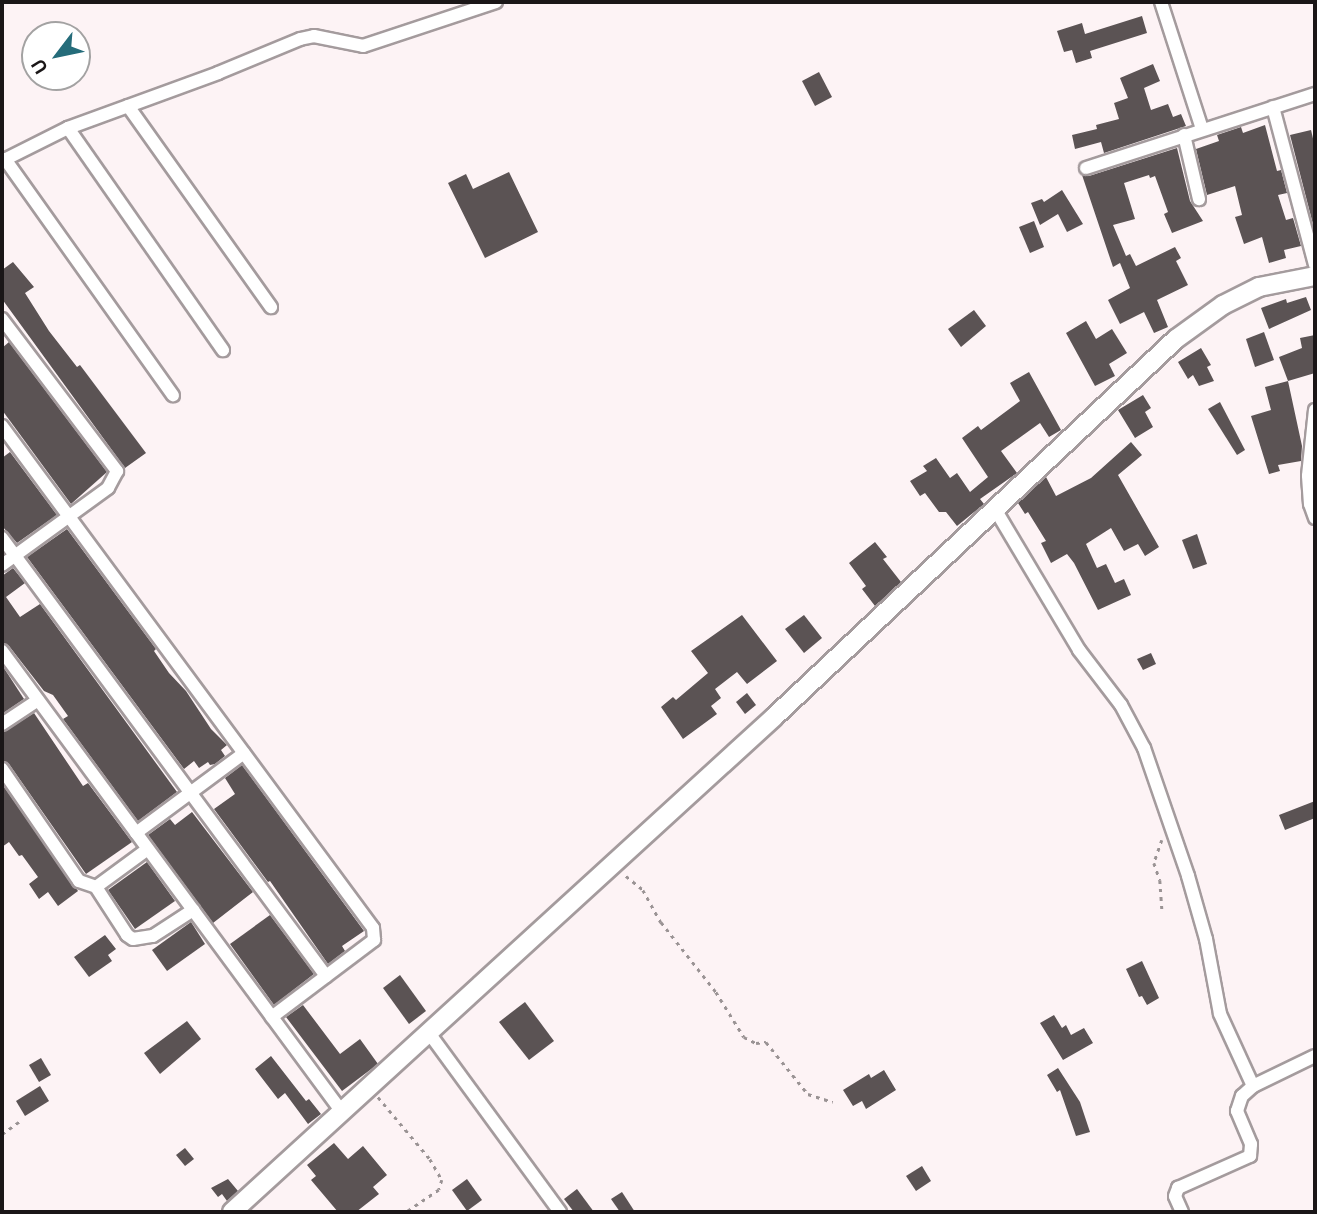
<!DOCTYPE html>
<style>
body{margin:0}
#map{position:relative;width:1317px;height:1214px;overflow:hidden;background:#fdf3f5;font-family:"DM Sans",sans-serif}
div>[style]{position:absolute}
.building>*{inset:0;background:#5b5354}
.path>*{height:2.5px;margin-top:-1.25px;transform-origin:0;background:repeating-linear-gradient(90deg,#9a9394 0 3.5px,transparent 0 8.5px)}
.roads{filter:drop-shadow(2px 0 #a49b9d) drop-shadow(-2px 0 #a49b9d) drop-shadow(0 2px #a49b9d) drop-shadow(0 -2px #a49b9d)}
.street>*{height:12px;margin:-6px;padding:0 6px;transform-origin:6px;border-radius:6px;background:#fff}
.secondary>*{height:18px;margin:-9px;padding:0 9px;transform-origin:9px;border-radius:9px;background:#fff}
span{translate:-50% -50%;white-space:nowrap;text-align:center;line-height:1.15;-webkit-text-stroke:7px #fff;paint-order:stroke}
.frame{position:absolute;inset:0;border:4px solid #1a1617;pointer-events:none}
.north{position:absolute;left:21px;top:21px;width:70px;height:70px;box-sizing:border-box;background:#fff;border:2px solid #a3a2a2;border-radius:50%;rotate:238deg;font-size:19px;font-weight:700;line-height:28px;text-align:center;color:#1a1617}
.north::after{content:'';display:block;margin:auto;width:24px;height:32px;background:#256c7a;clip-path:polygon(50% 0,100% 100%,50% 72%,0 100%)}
</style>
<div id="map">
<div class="building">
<div style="clip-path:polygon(1142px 16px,1147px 33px,1090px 51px,1092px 58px,1076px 63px,1072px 50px,1064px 52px,1057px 31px,1082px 23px,1085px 34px)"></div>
<div style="clip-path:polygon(1153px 64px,1160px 81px,1144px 88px,1151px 110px,1168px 104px,1173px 117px,1181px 114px,1186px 126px,1104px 153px,1101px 142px,1075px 149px,1072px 135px,1097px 129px,1096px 125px,1119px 119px,1114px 103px,1128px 98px,1120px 78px)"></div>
<div style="clip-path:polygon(819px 72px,832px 97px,815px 106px,802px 81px)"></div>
<div style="clip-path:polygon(1265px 125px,1277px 171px,1281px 170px,1287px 193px,1278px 195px,1286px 220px,1293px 218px,1301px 246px,1284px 250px,1286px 258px,1269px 263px,1262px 237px,1244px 244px,1235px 217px,1242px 215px,1235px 186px,1207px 195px,1196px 149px,1219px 141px,1217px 135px,1241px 127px,1243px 133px)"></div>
<div style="clip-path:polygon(1311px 130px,1315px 147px,1315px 232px,1290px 135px)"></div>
<div style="clip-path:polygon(1177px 148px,1190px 201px,1203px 221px,1172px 233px,1164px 214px,1168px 212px,1155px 176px,1150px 178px,1149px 175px,1124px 183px,1135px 219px,1113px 225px,1126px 256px,1130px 254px,1136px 266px,1175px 247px,1181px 258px,1176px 261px,1188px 285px,1157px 300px,1168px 327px,1154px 333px,1144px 312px,1120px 324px,1108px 300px,1130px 288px,1120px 263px,1113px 267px,1082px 175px,1089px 176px)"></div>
<div style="clip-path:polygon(509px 172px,538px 232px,485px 258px,448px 183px,466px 174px,473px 189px)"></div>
<div style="clip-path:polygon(1062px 190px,1083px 224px,1067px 232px,1058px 214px,1040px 225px,1031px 203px,1042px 199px,1044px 202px)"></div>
<div style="clip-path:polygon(1034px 221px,1044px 247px,1030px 253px,1019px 227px)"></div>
<div style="clip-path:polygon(13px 262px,34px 287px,25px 293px,49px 331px,77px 367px,80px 365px,146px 453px,125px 468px,2px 299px,2px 270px)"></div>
<div style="clip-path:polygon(1306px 297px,1311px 310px,1269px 329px,1261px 308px,1286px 299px,1287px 303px)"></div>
<div style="clip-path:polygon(974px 310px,986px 326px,961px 347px,948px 329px)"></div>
<div style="clip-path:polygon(1086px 321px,1096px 339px,1112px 329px,1127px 353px,1109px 364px,1115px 376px,1095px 386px,1066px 333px)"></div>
<div style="clip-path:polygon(1264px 332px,1274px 360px,1255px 367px,1246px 339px)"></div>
<div style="clip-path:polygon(1315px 335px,1315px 373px,1288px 381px,1279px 357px,1302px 348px,1300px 338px)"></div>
<div style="clip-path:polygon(9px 342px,107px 472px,71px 504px,2px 410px,2px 348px)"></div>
<div style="clip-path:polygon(1201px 348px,1211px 365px,1207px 367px,1214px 381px,1199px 386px,1193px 375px,1188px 379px,1178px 362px)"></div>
<div style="clip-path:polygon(1029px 372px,1061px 430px,1049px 437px,1040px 423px,1001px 451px,1017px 473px,980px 499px,984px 504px,957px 526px,946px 512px,939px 512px,925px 493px,920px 496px,910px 481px,927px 471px,923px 466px,936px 458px,950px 478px,957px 473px,970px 492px,988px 477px,962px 438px,978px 426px,981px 430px,1020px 401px,1010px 383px)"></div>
<div style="clip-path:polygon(1288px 381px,1302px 446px,1301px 461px,1278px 465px,1280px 471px,1269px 474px,1251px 416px,1271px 410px,1265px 387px)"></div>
<div style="clip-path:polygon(1143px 395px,1151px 408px,1145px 412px,1153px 427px,1135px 438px,1118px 410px)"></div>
<div style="clip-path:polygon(1220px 402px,1245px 450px,1237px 455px,1208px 409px)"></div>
<div style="clip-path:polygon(1131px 442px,1142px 455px,1118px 475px,1159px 547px,1145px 556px,1138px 544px,1124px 551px,1111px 528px,1086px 544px,1097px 568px,1106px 564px,1115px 583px,1124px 579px,1131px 595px,1098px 610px,1074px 563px,1067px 554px,1051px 563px,1041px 543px,1046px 541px,1028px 512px,1025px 514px,1018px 503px,1046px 477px,1056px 496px,1091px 478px)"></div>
<div style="clip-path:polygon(10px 452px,57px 515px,17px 543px,2px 526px,2px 458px)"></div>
<div style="clip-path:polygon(67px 529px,156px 649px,154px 651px,169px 673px,186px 691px,211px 729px,227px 745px,221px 750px,225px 756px,215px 764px,210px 765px,208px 762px,199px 768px,194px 761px,184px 769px,27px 557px)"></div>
<div style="clip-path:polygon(1197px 534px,1207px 564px,1193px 569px,1182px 540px)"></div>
<div style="clip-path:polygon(875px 542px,887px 557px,883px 559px,901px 582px,875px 606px,862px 589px,866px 586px,849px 563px)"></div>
<div style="clip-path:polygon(13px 568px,25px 583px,6px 597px,20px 617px,40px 604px,177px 792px,138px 821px,63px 719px,68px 716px,53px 695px,44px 691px,9px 646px,2px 642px,2px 576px)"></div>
<div style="clip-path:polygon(742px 615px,777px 661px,747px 684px,737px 672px,715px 689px,721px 698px,711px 706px,717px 714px,683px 739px,661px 707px,673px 697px,676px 700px,708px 673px,691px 651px)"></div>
<div style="clip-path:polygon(804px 615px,822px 638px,804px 653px,785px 629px)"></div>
<div style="clip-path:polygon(1151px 653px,1156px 664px,1143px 670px,1137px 659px)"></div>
<div style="clip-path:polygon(2px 665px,24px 699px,2px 714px)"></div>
<div style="clip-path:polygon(747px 693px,756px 705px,745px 714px,736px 702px)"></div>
<div style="clip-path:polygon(34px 713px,83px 786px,88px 783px,132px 842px,86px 874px,9px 764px,2px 760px,2px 733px)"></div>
<div style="clip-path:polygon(242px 765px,364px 931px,342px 946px,345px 951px,328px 964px,270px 881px,268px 882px,214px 809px,235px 794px,225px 778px)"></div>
<div style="clip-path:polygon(2px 784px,78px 891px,58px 906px,48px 892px,39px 899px,29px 884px,38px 877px,22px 855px,19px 856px,9px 842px,2px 847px)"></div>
<div style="clip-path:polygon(1315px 801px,1315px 818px,1285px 830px,1279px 815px)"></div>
<div style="clip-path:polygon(192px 812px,253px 892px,213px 923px,148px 835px,170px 819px,175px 825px)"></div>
<div style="clip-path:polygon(147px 862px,175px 901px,135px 929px,108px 890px)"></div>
<div style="clip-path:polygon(270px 915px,314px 974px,274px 1005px,230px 944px)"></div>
<div style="clip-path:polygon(191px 922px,205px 944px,167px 971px,152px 950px)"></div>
<div style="clip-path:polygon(105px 935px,116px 949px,108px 955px,112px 961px,89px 977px,74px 957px)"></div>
<div style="clip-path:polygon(1142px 961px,1159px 998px,1147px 1005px,1142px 996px,1139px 997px,1126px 969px)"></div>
<div style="clip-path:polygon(400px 975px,426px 1011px,409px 1024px,383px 988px)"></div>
<div style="clip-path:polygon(525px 1002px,554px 1041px,529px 1060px,499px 1022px)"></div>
<div style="clip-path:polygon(303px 1005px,340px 1054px,360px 1039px,378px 1064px,342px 1091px,286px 1017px)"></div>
<div style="clip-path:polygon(1054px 1015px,1062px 1028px,1066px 1025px,1071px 1035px,1084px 1028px,1093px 1043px,1063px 1060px,1040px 1023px)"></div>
<div style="clip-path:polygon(187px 1021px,201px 1039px,160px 1074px,144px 1053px)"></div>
<div style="clip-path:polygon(271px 1056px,306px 1101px,309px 1099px,321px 1114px,308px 1124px,285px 1093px,278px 1099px,255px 1069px)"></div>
<div style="clip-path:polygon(41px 1058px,51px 1075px,39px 1082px,29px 1065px)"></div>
<div style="clip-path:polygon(1058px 1068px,1080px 1102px,1090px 1132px,1076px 1136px,1060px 1090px,1057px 1092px,1047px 1075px)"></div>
<div style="clip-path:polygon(884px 1070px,896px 1090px,866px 1109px,862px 1101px,853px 1106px,843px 1090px,869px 1074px,871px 1078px)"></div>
<div style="clip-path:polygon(40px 1086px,49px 1101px,25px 1116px,16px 1101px)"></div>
<div style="clip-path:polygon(334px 1143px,348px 1159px,363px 1146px,387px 1175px,373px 1187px,379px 1194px,356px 1212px,338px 1212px,311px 1180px,316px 1176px,307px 1165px)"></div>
<div style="clip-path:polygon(185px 1148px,194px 1159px,185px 1166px,176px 1155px)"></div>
<div style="clip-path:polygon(922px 1166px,931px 1181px,916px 1191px,906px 1176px)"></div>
<div style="clip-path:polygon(228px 1179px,238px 1191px,227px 1201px,222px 1194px,218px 1197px,211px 1188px)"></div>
<div style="clip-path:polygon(467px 1179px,482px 1200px,467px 1211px,452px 1190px)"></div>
<div style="clip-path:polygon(577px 1189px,594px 1212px,574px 1212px,564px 1199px)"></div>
<div style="clip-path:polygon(622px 1192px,635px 1212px,620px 1212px,611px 1199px)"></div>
</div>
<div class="path">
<div style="left:1162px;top:840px;width:24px;rotate:109deg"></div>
<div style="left:1154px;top:863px;width:18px;rotate:71deg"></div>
<div style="left:1160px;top:880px;width:29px;rotate:86deg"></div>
<div style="left:626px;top:876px;width:22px;rotate:39deg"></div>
<div style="left:643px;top:890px;width:37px;rotate:61deg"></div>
<div style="left:661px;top:922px;width:89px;rotate:51.8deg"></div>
<div style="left:716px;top:992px;width:53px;rotate:58.1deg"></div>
<div style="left:744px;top:1037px;width:13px;rotate:27deg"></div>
<div style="left:756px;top:1043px;width:10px;rotate:-6deg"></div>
<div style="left:766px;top:1042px;width:67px;rotate:51.1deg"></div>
<div style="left:808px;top:1094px;width:26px;rotate:18deg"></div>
<div style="left:378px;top:1097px;width:81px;rotate:50deg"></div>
<div style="left:430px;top:1159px;width:24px;rotate:60deg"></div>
<div style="left:442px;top:1180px;width:10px;rotate:107deg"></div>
<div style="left:439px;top:1190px;width:40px;rotate:146deg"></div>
<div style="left:2px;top:1134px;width:24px;rotate:-36deg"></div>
</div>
<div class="roads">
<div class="street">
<div style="left:1161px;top:2px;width:133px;rotate:72.1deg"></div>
<div style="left:128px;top:106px;width:247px;rotate:54.6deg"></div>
<div style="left:1273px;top:107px;width:163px;rotate:75.1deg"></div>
<div style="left:68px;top:128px;width:271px;rotate:55.1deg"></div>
<div style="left:1184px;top:135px;width:66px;rotate:76.8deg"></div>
<div style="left:5px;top:159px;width:290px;rotate:54.6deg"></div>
<div style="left:2px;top:161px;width:74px;rotate:-26.6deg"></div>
<div style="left:68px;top:128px;width:160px;rotate:-20.1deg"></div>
<div style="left:218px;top:73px;width:89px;rotate:-22.5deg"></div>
<div style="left:300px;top:39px;width:14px;rotate:-12deg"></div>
<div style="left:314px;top:36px;width:50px;rotate:11.5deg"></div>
<div style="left:363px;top:46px;width:140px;rotate:-18.3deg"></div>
<div style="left:1086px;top:168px;width:241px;rotate:-17.9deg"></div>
<div style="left:2px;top:319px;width:191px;rotate:52.9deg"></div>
<div style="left:117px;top:471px;width:19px;rotate:118deg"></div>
<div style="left:108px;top:488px;width:131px;rotate:144deg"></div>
<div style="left:1315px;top:410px;width:66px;rotate:96.1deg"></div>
<div style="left:1308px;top:476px;width:28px;rotate:86deg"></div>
<div style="left:1310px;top:504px;width:15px;rotate:70deg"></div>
<div style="left:2px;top:426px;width:624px;rotate:53.53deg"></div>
<div style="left:373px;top:928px;width:12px;rotate:85deg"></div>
<div style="left:374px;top:940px;width:128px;rotate:143deg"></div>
<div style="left:995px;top:509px;width:164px;rotate:59.2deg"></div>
<div style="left:1079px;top:650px;width:69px;rotate:52.6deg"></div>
<div style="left:1121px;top:705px;width:49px;rotate:61.9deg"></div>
<div style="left:1144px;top:748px;width:135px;rotate:71deg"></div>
<div style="left:1188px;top:876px;width:66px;rotate:74.1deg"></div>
<div style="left:1206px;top:939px;width:76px;rotate:79.4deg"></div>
<div style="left:1220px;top:1014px;width:79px;rotate:65.4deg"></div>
<div style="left:2px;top:538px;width:545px;rotate:53.51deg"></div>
<div style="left:2px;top:651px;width:573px;rotate:53.59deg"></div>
<div style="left:2px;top:724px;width:43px;rotate:-33.7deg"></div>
<div style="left:2px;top:769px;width:136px;rotate:55.5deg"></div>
<div style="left:79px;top:881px;width:18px;rotate:19deg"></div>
<div style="left:96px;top:887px;width:64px;rotate:-36.2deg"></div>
<div style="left:136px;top:833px;width:134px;rotate:-36.5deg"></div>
<div style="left:96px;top:887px;width:57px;rotate:57.1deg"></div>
<div style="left:127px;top:935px;width:7px;rotate:34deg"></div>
<div style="left:133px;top:939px;width:20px;rotate:-9deg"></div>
<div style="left:153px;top:936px;width:48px;rotate:-33deg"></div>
<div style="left:429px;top:1033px;width:222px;rotate:53.8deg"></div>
<div style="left:1182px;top:1212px;width:17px;rotate:-114deg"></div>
<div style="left:1175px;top:1196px;width:9px;rotate:-69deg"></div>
<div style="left:1178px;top:1188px;width:79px;rotate:-24deg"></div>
<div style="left:1250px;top:1156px;width:12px;rotate:-85deg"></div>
<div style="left:1251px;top:1144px;width:36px;rotate:-113deg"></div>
<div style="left:1237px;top:1111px;width:16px;rotate:-72deg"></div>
<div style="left:1242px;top:1096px;width:15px;rotate:-42deg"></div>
<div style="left:1253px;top:1086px;width:69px;rotate:-25.8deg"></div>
</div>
<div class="secondary">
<div style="left:232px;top:1212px;width:734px;rotate:-42.4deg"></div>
<div style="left:774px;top:717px;width:552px;rotate:-43.24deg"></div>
<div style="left:1176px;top:339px;width:58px;rotate:-35.9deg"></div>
<div style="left:1223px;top:305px;width:40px;rotate:-26.6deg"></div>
<div style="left:1259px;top:287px;width:57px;rotate:-11.1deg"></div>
</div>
</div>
<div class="frame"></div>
<div class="north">U</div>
</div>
